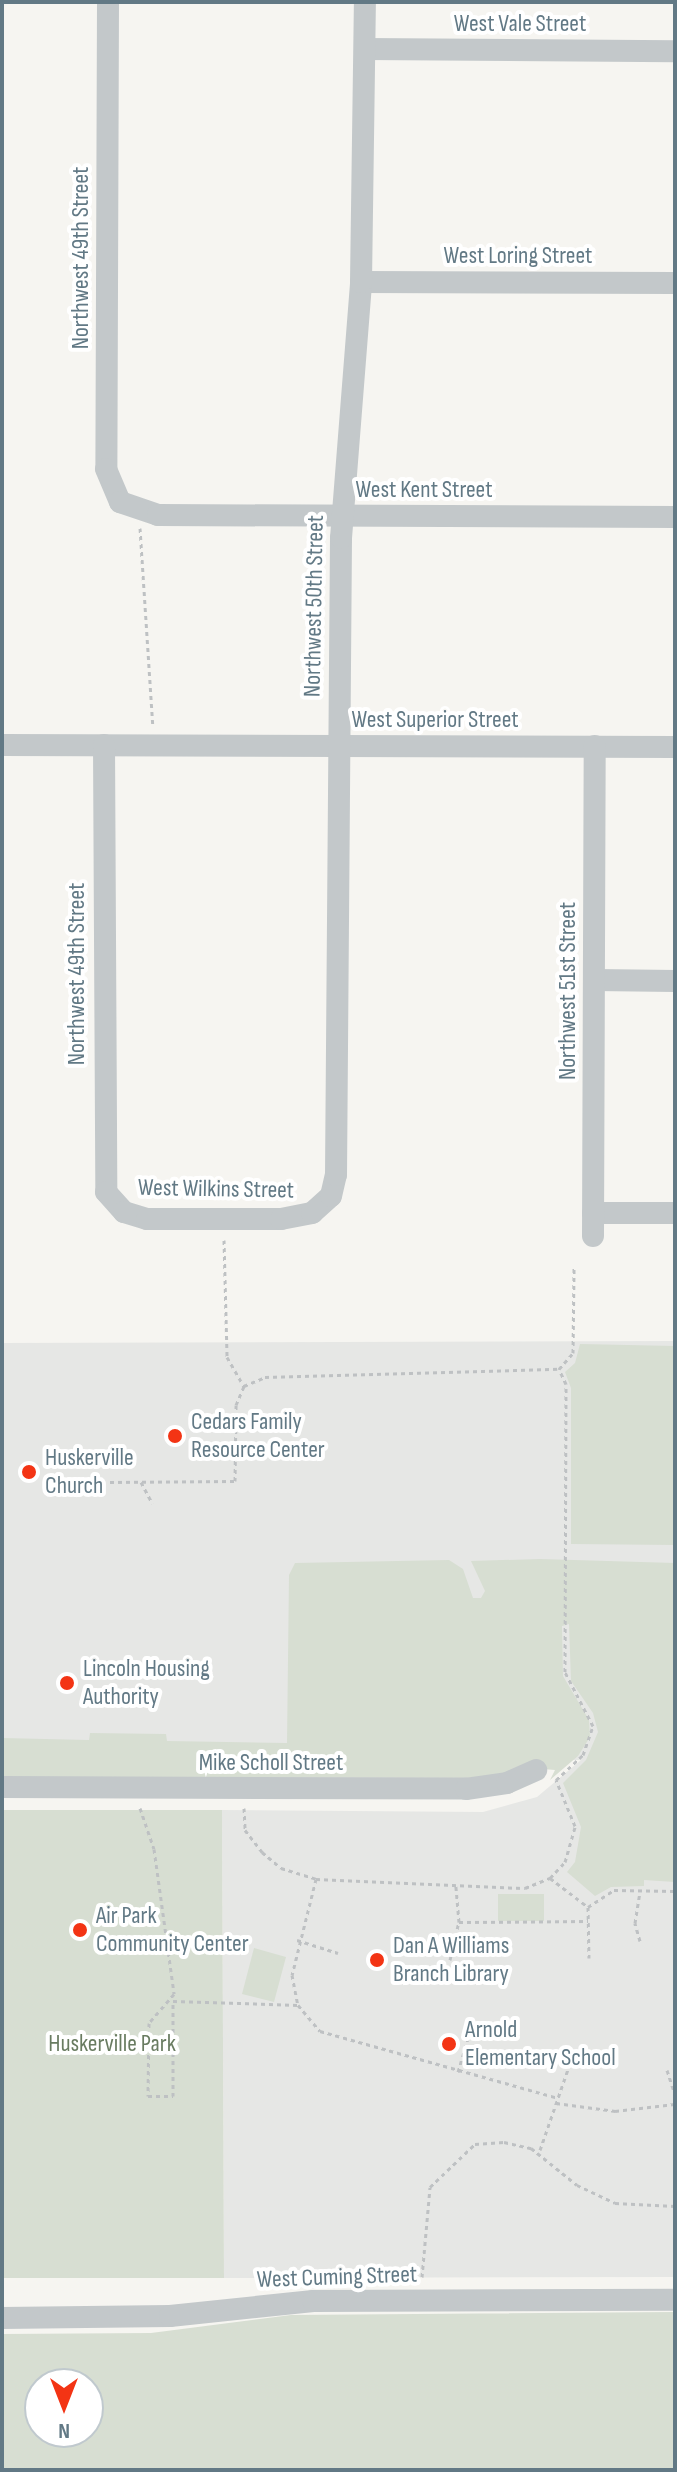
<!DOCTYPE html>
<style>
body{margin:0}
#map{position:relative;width:677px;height:2472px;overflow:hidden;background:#f6f5f1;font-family:"Sofia Sans Condensed",sans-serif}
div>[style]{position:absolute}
.built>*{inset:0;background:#e6e7e5}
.green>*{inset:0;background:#d7ded2}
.path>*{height:3px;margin-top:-1.5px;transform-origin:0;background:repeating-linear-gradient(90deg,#bec1c3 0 4px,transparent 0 8px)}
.minor>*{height:22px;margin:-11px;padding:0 11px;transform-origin:11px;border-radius:11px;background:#c3c8ca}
.dots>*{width:22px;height:22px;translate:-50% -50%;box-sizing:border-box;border:4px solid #fff;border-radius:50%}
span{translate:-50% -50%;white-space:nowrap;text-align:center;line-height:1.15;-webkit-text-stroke:8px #fff;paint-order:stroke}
.street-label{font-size:24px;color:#627985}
.poi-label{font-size:24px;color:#627985}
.left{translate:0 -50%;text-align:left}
.park-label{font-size:24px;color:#697c61}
.frame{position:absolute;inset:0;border:4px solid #627985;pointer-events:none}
.north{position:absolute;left:24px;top:2368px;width:80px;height:80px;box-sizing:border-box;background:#fff;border:2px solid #c0c9ce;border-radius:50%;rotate:180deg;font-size:22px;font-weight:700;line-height:32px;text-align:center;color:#627985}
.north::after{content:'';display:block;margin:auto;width:28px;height:36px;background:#f33414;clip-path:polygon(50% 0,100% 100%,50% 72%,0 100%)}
</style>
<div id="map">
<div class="built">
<div style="clip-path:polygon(675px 1341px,675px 2277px,224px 2278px,222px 1810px,483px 1812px,537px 1797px,581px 1760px,2px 1762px,2px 1343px)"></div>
</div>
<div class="green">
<div style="clip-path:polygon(580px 1344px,675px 1346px,675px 1545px,571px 1544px,571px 1388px,565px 1372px,575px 1363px)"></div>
<div style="clip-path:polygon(540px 1559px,675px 1563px,675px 1882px,644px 1880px,644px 1886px,611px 1887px,595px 1896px,567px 1872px,575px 1862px,581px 1827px,563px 1783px,586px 1760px,598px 1732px,593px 1713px,571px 1681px,569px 1624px,562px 1626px,563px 1676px,589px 1720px,590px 1737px,578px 1756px,550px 1780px,555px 1770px,520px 1767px,491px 1778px,2px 1777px,2px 1738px,89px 1740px,90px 1733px,166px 1734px,167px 1741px,287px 1743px,289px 1575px,295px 1563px,449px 1560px,463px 1569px,473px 1598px,481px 1598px,485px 1591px,471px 1561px)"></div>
<div style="clip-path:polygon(2px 1810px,222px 1810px,224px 2278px,2px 2278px)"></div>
<div style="clip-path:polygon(498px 1894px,544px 1894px,544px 1921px,498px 1921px)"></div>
<div style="clip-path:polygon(254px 1948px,286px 1957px,274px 2002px,242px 1994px)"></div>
<div style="clip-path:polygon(evenodd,675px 2312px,675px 2470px,2px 2470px,2px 2334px,151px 2333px,291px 2315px,675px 2312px,40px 2384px,88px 2384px,88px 2432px,40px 2432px,40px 2384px)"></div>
</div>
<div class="path">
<div style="left:140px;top:528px;width:199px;rotate:86.3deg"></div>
<div style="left:224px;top:1240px;width:117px;rotate:88.5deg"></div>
<div style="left:227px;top:1357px;width:34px;rotate:60deg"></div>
<div style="left:110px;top:1482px;width:125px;rotate:-0.5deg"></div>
<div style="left:235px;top:1481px;width:76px;rotate:-89.2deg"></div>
<div style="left:236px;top:1405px;width:21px;rotate:-67deg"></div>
<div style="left:244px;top:1386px;width:23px;rotate:-23deg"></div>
<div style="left:265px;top:1377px;width:294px;rotate:-1.6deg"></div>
<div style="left:559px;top:1369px;width:21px;rotate:-49deg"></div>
<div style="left:573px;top:1353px;width:85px;rotate:-89.3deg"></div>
<div style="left:141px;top:1482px;width:24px;rotate:62deg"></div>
<div style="left:140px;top:1808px;width:43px;rotate:71.1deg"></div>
<div style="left:154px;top:1849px;width:146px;rotate:82.1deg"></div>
<div style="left:174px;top:1994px;width:38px;rotate:131deg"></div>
<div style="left:149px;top:2023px;width:73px;rotate:90.8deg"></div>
<div style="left:148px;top:2096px;width:25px"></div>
<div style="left:173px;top:2096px;width:95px;rotate:-90deg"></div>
<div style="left:173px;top:2001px;width:125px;rotate:1.8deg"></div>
<div style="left:244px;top:1808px;width:22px;rotate:87deg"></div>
<div style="left:245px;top:1830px;width:28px;rotate:52deg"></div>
<div style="left:262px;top:1852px;width:25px;rotate:40deg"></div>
<div style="left:281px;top:1868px;width:37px;rotate:17deg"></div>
<div style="left:316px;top:1879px;width:209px;rotate:2.5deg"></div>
<div style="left:525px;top:1888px;width:27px;rotate:-22deg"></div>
<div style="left:550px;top:1878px;width:22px;rotate:-47deg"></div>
<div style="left:565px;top:1862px;width:37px;rotate:-74deg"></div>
<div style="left:575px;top:1826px;width:50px;rotate:-112.4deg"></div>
<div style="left:556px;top:1780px;width:37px;rotate:-43deg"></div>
<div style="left:583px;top:1755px;width:31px;rotate:-71deg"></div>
<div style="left:593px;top:1726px;width:61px;rotate:-117.4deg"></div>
<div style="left:565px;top:1672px;width:288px;rotate:-89.8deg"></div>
<div style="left:566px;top:1384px;width:17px;rotate:-115deg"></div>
<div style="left:550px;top:1878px;width:48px;rotate:37.3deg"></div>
<div style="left:588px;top:1907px;width:51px;rotate:88.9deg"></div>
<div style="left:316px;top:1879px;width:99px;rotate:104deg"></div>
<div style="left:292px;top:1975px;width:31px;rotate:79deg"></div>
<div style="left:298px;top:2005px;width:34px;rotate:50deg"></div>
<div style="left:320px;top:2031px;width:247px;rotate:15.7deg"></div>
<div style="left:588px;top:1907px;width:31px;rotate:-33deg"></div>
<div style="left:614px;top:1890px;width:61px;rotate:0.9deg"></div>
<div style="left:459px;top:1922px;width:129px;rotate:-0.4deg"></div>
<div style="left:297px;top:1940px;width:43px;rotate:17.6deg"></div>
<div style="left:640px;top:1941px;width:19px;rotate:-106deg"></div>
<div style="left:635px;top:1923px;width:33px;rotate:-81deg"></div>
<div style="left:450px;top:1960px;width:39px;rotate:-77deg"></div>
<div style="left:459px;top:1922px;width:36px;rotate:-95deg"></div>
<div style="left:667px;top:2070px;width:26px;rotate:72deg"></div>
<div style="left:458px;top:2072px;width:56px;rotate:-73.5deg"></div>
<div style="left:556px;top:2103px;width:60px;rotate:7.7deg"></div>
<div style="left:615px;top:2111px;width:60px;rotate:-6.7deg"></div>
<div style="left:540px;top:2150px;width:104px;rotate:-70.9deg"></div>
<div style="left:422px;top:2277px;width:90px;rotate:-84.9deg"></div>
<div style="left:430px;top:2187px;width:62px;rotate:-43.7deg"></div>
<div style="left:475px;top:2144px;width:29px;rotate:-4deg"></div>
<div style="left:504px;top:2142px;width:28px;rotate:13deg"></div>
<div style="left:531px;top:2148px;width:59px;rotate:38.8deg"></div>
<div style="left:577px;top:2185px;width:42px;rotate:25.3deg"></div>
<div style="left:615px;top:2203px;width:60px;rotate:2.9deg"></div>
</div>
<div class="minor">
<div style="left:108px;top:2px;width:467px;rotate:90.2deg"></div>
<div style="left:106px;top:469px;width:36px;rotate:67deg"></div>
<div style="left:120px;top:502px;width:40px;rotate:18.9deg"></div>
<div style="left:158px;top:515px;width:517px;rotate:0.22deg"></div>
<div style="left:365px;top:49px;width:310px;rotate:0.4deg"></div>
<div style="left:361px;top:282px;width:314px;rotate:0.2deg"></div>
<div style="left:2px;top:745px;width:673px;rotate:0.17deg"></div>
<div style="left:104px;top:745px;width:447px;rotate:89.7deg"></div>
<div style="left:106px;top:1192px;width:27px;rotate:48deg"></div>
<div style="left:124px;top:1212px;width:24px;rotate:17deg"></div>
<div style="left:147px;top:1219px;width:134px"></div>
<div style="left:281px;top:1219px;width:32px;rotate:-11deg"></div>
<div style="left:312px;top:1213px;width:25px;rotate:-42deg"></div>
<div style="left:331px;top:1196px;width:22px;rotate:-77deg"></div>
<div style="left:336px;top:1175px;width:637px;rotate:-89.55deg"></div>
<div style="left:341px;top:538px;width:257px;rotate:-85.5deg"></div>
<div style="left:361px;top:282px;width:280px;rotate:-89.2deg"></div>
<div style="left:595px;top:980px;width:80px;rotate:0.7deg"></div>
<div style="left:593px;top:1213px;width:82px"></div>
<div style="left:593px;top:1236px;width:490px;rotate:-89.8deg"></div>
<div style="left:2px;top:1787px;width:464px;rotate:0.2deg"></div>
<div style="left:466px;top:1789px;width:41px;rotate:-8.3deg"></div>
<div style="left:507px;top:1783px;width:32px;rotate:-24deg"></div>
<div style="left:2px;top:2318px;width:168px;rotate:-0.7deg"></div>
<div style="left:170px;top:2316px;width:144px;rotate:-6deg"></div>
<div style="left:313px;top:2301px;width:362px;rotate:-0.2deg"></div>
</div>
<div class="dots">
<div style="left:175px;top:1436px;background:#f33414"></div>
<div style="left:29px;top:1472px;background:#f33414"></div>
<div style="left:67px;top:1683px;background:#f33414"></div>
<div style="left:80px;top:1930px;background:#f33414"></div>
<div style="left:377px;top:1960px;background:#f33414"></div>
<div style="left:449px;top:2044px;background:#f33414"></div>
</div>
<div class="street-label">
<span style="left:520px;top:24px">West Vale Street</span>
<span style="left:518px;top:256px">West Loring Street</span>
<span style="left:81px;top:258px;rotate:-90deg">Northwest 49th Street</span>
<span style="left:424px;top:490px">West Kent Street</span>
<span style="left:314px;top:606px;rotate:-89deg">Northwest 50th Street</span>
<span style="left:435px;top:720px">West Superior Street</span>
<span style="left:77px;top:974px;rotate:-90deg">Northwest 49th Street</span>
<span style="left:568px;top:991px;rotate:-90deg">Northwest 51st Street</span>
<span style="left:216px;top:1189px;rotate:1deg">West Wilkins Street</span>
<span style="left:271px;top:1763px">Mike Scholl Street</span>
<span style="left:337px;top:2277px;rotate:-2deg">West Cuming Street</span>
</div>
<div class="poi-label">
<span class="left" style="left:191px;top:1436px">Cedars Family<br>Resource Center</span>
<span class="left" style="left:45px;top:1472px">Huskerville<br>Church</span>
<span class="left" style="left:83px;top:1683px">Lincoln Housing<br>Authority</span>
<span class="left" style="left:96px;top:1930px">Air Park<br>Community Center</span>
<span class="left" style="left:393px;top:1960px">Dan A Williams<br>Branch Library</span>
<span class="left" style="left:465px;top:2044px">Arnold<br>Elementary School</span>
</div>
<div class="park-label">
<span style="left:112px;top:2044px">Huskerville Park</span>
</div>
<div class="frame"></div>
<div class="north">N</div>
</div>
